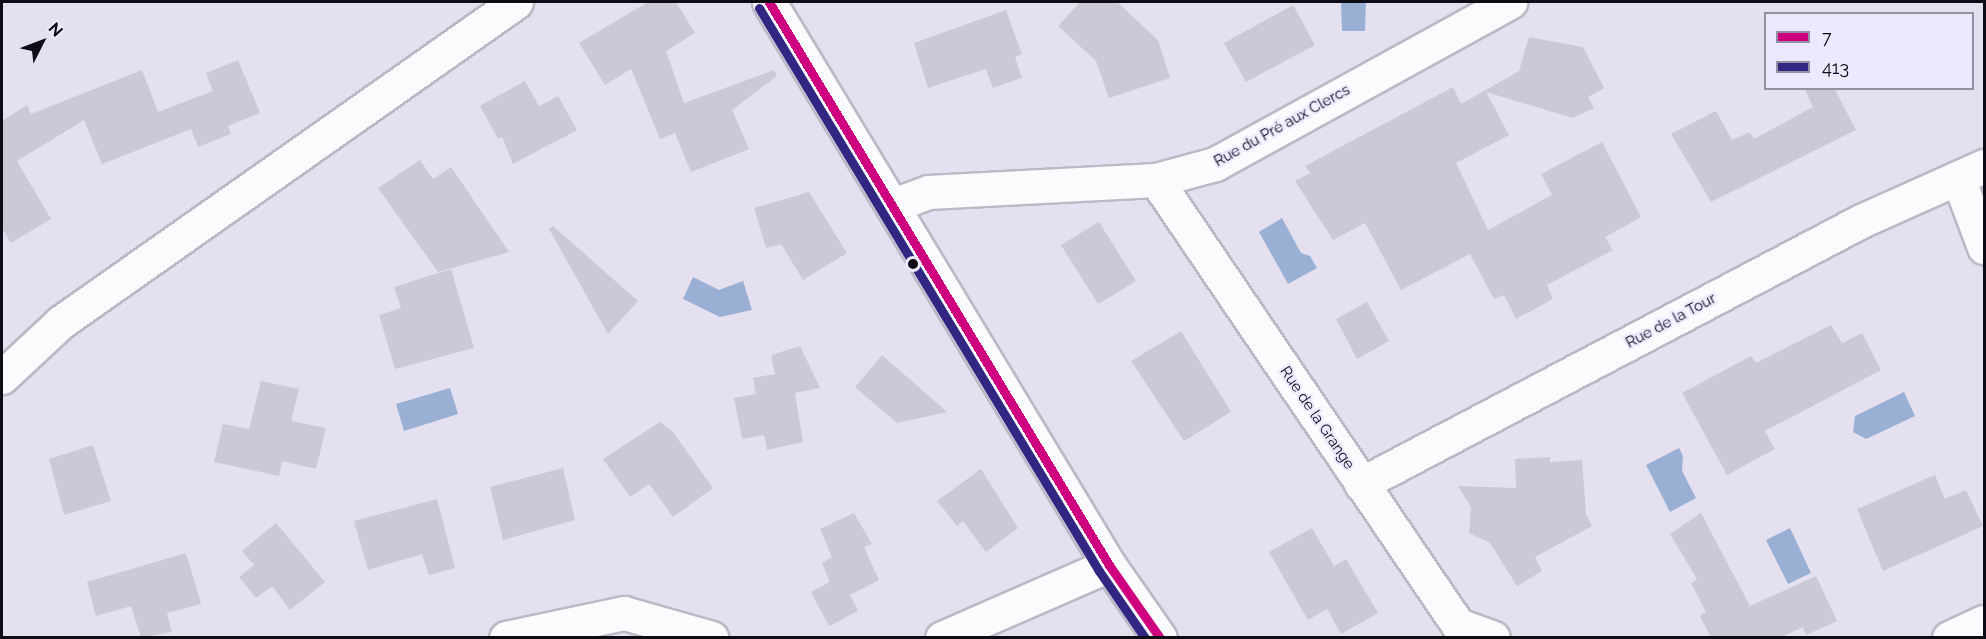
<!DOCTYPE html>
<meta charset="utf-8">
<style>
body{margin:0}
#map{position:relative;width:1986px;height:639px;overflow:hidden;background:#e5e0f0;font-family:Raleway,sans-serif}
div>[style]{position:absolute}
.water>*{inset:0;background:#99b0d4}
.building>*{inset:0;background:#cac9d5}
.roads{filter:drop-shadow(2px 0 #bcb8c5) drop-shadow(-2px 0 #bcb8c5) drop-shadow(0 2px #bcb8c5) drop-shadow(0 -2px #bcb8c5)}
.street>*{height:33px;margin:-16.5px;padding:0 16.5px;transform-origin:16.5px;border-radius:16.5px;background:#fbfafd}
.bus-1>*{height:9px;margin:-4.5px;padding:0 4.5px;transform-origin:4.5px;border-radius:4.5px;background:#cf007f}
.bus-2>*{height:9px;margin:-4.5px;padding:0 4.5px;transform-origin:4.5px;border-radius:4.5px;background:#312783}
.dots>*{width:16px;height:16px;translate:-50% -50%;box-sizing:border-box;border:3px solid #eee8ff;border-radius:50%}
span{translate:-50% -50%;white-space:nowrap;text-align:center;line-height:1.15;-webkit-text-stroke:4.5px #eee8ff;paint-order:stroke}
.street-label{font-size:15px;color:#0f0c15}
.frame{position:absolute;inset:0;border:3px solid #0f0c15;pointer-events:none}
.legend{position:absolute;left:1764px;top:12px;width:210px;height:78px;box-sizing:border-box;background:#eee8ff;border:2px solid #9590a1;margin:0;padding:8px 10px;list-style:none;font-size:18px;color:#0f0c15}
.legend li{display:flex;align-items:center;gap:12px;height:30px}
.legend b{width:30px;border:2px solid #9590a1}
.north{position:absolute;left:12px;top:12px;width:60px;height:60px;-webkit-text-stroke:4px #eee8ff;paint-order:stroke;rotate:48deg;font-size:16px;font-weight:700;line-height:24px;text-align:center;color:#0f0c15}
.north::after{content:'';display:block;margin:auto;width:21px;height:27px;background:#0f0c15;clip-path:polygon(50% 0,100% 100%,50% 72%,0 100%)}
</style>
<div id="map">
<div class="water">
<div style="clip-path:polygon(1341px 2px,1366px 2px,1365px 31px,1342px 31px)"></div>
<div style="clip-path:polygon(1282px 218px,1301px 253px,1310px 256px,1317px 268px,1288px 284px,1259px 232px)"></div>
<div style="clip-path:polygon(693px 277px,719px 290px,743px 281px,752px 310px,720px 317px,683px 299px)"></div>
<div style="clip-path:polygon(450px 388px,458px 414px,404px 431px,396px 404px)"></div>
<div style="clip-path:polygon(1904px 392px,1915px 416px,1866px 439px,1853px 432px,1855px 416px)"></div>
<div style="clip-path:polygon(1679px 448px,1683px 456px,1682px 471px,1696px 498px,1670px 512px,1646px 465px)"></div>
<div style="clip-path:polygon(1790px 528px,1811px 573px,1788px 584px,1766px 540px)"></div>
</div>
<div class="building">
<div style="clip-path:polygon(648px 2px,676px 2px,695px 33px,666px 51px,684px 103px,774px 70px,777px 76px,732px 110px,749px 149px,691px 172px,675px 133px,660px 139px,631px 69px,605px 85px,579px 43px)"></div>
<div style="clip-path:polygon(1080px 2px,1117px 2px,1158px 40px,1170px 78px,1109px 98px,1096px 61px,1058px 26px)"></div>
<div style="clip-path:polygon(1293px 5px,1315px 45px,1246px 82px,1224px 43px)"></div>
<div style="clip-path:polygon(1006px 10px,1022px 54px,1015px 57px,1022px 78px,993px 88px,986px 69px,928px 88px,914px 43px)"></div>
<div style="clip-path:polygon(1529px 37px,1583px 47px,1604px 88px,1588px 97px,1594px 108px,1573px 118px,1486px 92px,1509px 135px,1456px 163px,1488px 230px,1552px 195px,1541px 174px,1602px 142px,1641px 217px,1605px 237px,1613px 250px,1547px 285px,1553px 299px,1516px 319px,1504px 295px,1494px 299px,1470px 254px,1401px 290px,1365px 223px,1333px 240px,1295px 181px,1310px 173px,1305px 166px,1453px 87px,1461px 104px,1519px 71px)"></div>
<div style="clip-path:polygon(238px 60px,260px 113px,228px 126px,231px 134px,198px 147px,191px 129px,102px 164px,84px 120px,17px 161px,51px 219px,11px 243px,2px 228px,2px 121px,27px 105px,31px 114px,142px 70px,158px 112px,213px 91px,206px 73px)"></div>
<div style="clip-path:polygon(525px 81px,539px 106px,558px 96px,577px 130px,513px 164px,502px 137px,498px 139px,480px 106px)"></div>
<div style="clip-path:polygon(1804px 88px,1834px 88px,1856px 130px,1711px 202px,1671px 134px,1716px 111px,1732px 140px,1750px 132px,1754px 139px,1813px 107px)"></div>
<div style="clip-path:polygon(420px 160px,433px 179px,451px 167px,509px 252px,438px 272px,378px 188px)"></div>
<div style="clip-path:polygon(809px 192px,847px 253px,803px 280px,781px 244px,766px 248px,754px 208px)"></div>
<div style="clip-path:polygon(1099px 222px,1136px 281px,1098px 304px,1061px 245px)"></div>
<div style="clip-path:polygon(553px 226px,638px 301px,608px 334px,549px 229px)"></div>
<div style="clip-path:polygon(451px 269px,474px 348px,395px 369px,379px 315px,401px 308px,394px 287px)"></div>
<div style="clip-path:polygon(1367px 302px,1389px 341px,1357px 359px,1336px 319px)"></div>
<div style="clip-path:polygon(1831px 325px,1842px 343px,1862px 333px,1881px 370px,1765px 431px,1775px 449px,1727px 475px,1682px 393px,1751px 356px,1756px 363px)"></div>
<div style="clip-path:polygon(1181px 331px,1231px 412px,1184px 441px,1131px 361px)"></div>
<div style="clip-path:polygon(800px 346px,820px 388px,795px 393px,803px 442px,767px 450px,764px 435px,742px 439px,734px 398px,756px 394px,753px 378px,775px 374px,771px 355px)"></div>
<div style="clip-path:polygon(882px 355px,947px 412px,897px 423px,855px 387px)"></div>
<div style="clip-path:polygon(261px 381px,299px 389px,291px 421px,326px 428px,316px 469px,282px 461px,279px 476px,214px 462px,223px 424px,249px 429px)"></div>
<div style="clip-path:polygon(660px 422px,672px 431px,713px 488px,673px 517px,649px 484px,630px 497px,603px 459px)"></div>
<div style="clip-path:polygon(93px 445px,111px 501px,64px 515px,49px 459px)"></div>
<div style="clip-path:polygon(1550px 457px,1550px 462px,1582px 460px,1586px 514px,1592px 526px,1535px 557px,1542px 571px,1517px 586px,1490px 543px,1469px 533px,1471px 507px,1458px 486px,1516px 488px,1515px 459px)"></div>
<div style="clip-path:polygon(563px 468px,575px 520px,503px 540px,490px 487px)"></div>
<div style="clip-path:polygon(981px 469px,1018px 528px,986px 552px,963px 521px,957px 526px,937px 501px)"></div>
<div style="clip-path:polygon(1935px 475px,1945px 499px,1966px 490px,1983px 526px,1883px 571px,1857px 509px)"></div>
<div style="clip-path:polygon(437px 499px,455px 568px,429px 575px,422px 554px,368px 570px,354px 521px)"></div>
<div style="clip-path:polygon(854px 513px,872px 544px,864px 547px,879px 580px,850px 595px,858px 611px,829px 626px,811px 592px,830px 582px,822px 563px,832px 557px,820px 529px)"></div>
<div style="clip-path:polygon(1701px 513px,1750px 606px,1816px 576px,1837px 621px,1806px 635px,1803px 627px,1779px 638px,1711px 638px,1700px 616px,1706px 612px,1691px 583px,1697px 579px,1670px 534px)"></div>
<div style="clip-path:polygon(276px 523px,325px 582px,290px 610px,272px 586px,256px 598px,239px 577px,254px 565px,242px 551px)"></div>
<div style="clip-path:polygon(1312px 528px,1334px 566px,1346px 559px,1378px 613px,1341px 634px,1327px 609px,1308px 620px,1269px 552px)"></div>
<div style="clip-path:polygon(186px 553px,201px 604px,167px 613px,172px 632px,141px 638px,131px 606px,96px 616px,87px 582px)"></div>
</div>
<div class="roads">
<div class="street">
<div style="left:769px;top:2px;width:658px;rotate:58.87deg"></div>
<div style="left:1109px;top:565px;width:89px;rotate:55.1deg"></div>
<div style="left:1958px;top:178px;width:74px;rotate:69.4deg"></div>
<div style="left:1156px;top:180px;width:538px;rotate:55.84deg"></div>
<div style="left:1458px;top:625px;width:37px;rotate:20deg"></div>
<div style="left:893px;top:205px;width:37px;rotate:-20deg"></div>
<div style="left:928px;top:192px;width:228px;rotate:-3deg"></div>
<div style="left:1156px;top:180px;width:61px;rotate:-15.2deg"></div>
<div style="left:1215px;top:164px;width:337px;rotate:-28.8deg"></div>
<div style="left:2px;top:377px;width:81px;rotate:-43deg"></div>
<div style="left:61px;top:322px;width:556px;rotate:-35.12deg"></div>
<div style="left:1361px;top:484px;width:565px;rotate:-27.74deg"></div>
<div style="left:1861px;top:221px;width:135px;rotate:-24.1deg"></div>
<div style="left:506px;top:638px;width:121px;rotate:-12deg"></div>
<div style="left:624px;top:613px;width:91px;rotate:15.9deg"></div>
<div style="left:942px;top:638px;width:182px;rotate:-23.6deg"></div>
<div style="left:1949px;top:638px;width:38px;rotate:-25deg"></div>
</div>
</div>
<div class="bus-1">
<div style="left:769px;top:2px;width:658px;rotate:58.87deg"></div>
<div style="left:1109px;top:565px;width:89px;rotate:55.1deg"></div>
</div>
<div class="bus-2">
<div style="left:759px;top:8px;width:658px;rotate:58.87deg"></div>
<div style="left:1099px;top:571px;width:81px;rotate:55.5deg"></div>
</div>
<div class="dots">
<div style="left:913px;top:264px;background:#0f0c15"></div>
</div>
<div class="street-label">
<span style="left:1282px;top:126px;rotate:-29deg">Rue du Pré aux Clercs</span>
<span style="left:1671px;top:321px;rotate:-28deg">Rue de la Tour</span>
<span style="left:1317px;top:418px;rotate:56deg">Rue de la Grange</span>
</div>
<div class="frame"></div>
<ul class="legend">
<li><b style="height:8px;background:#cf007f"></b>7</li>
<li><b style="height:8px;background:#312783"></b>413</li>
</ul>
<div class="north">N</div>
</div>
